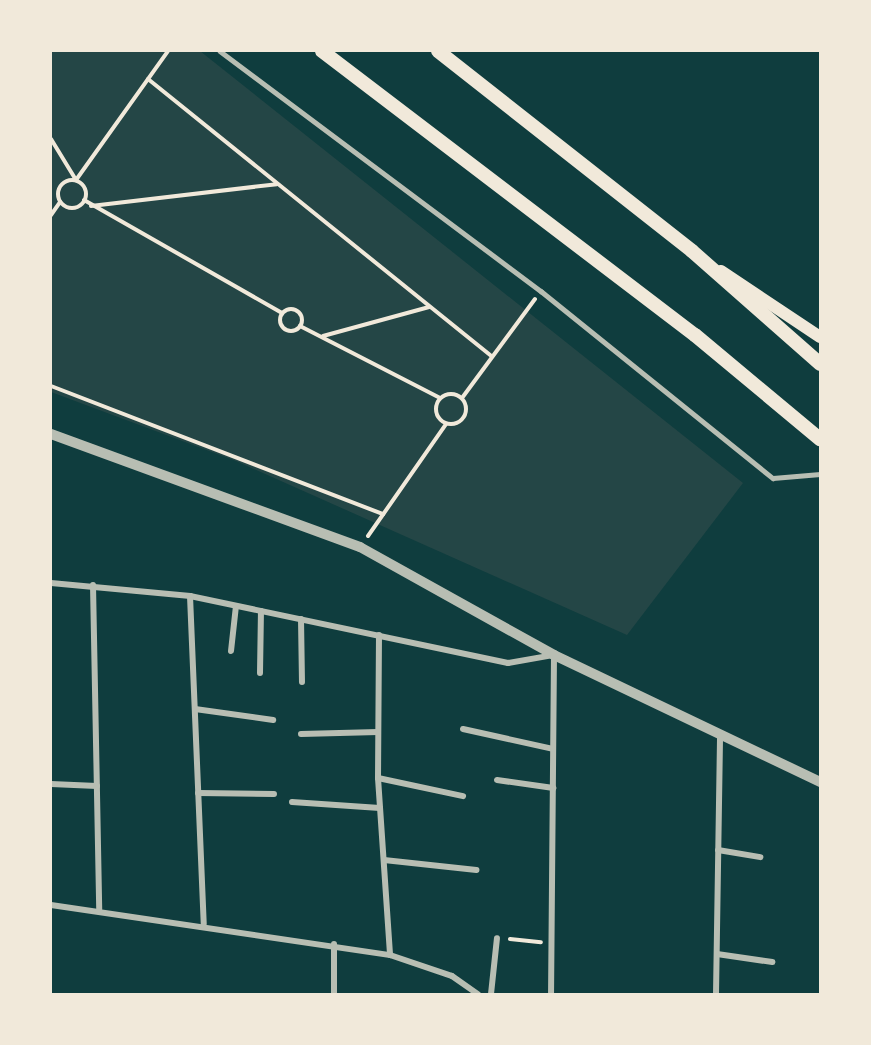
<!DOCTYPE html>
<style>
body{margin:0}
#map{position:relative;width:871px;height:1045px;overflow:hidden;background:#0f3d3e;font-family:Overpass,sans-serif}
div>[style]{position:absolute}
.green>*{inset:0;background:#244646}
.path>*{height:4px;margin:-2px;padding:0 2px;transform-origin:2px;border-radius:2px;background:#f1e9da}
.path>.ring{margin:-2px;padding:0;box-sizing:content-box;background:none;border:4px solid #f1e9da;border-radius:50%}
.service>*{height:4.5px;margin:-2.25px;padding:0 2.25px;transform-origin:2.25px;border-radius:2.25px;background:#b8beb3}
.minor>*{height:6px;margin:-3px;padding:0 3px;transform-origin:3px;border-radius:3px;background:#b8beb3}
.tertiary>*{height:10px;margin:-5px;padding:0 5px;transform-origin:5px;border-radius:5px;background:#b8beb3}
.secondary>*{height:12px;margin:-6px;padding:0 6px;transform-origin:6px;border-radius:6px;background:#f1e9da}
.trunk>*{height:14px;margin:-7px;padding:0 7px;transform-origin:7px;border-radius:7px;background:#f1e9da}
span{translate:-50% -50%;white-space:nowrap;text-align:center;line-height:1.15;-webkit-text-stroke:4.5px #f1e9da;paint-order:stroke}
.frame{position:absolute;inset:0;border:52px solid #f1e9da;pointer-events:none}
</style>
<div id="map">
<div class="green">
<div style="clip-path:polygon(51px 51px,200px 51px,743px 483px,627px 635px,236px 461px,51px 392px)"></div>
</div>
<div class="path">
<div style="left:148px;top:79px;width:442px;rotate:38.9deg"></div>
<div style="left:51px;top:139px;width:48px;rotate:58.6deg"></div>
<div style="left:76px;top:180px;width:158px;rotate:-54.5deg"></div>
<div class="ring" style="left:58px;top:180px;width:24px;height:24px"></div>
<div style="left:84px;top:200px;width:228px;rotate:29.7deg"></div>
<div style="left:91px;top:206px;width:187px;rotate:-6.7deg"></div>
<div style="left:51px;top:215px;width:16px;rotate:-55deg"></div>
<div class="ring" style="left:280px;top:309px;width:18px;height:18px"></div>
<div style="left:300px;top:326px;width:157px;rotate:27.2deg"></div>
<div style="left:323px;top:336px;width:110px;rotate:-15.3deg"></div>
<div style="left:51px;top:386px;width:356px;rotate:21.1deg"></div>
<div class="ring" style="left:436px;top:394px;width:26px;height:26px"></div>
<div style="left:462px;top:398px;width:123px;rotate:-53.6deg"></div>
<div style="left:368px;top:536px;width:136px;rotate:-55.1deg"></div>
<div style="left:510px;top:939px;width:31px;rotate:6deg"></div>
</div>
<div class="service">
<div style="left:220px;top:51px;width:401px;rotate:36.8deg"></div>
<div style="left:541px;top:291px;width:298px;rotate:38.9deg"></div>
<div style="left:773px;top:478px;width:47px;rotate:-4.9deg"></div>
</div>
<div class="minor">
<div style="left:51px;top:583px;width:140px;rotate:5.3deg"></div>
<div style="left:190px;top:596px;width:325px;rotate:11.9deg"></div>
<div style="left:508px;top:663px;width:47px;rotate:-9.9deg"></div>
<div style="left:554px;top:655px;width:339px;rotate:90.5deg"></div>
<div style="left:93px;top:585px;width:324px;rotate:88.9deg"></div>
<div style="left:190px;top:596px;width:328px;rotate:87.6deg"></div>
<div style="left:301px;top:619px;width:63px;rotate:89.1deg"></div>
<div style="left:379px;top:635px;width:143px;rotate:90.4deg"></div>
<div style="left:378px;top:778px;width:177px;rotate:86.1deg"></div>
<div style="left:231px;top:651px;width:45px;rotate:-83.7deg"></div>
<div style="left:260px;top:673px;width:62px;rotate:-89.1deg"></div>
<div style="left:195px;top:709px;width:79px;rotate:8deg"></div>
<div style="left:463px;top:729px;width:92px;rotate:12.5deg"></div>
<div style="left:301px;top:734px;width:77px;rotate:-1.5deg"></div>
<div style="left:378px;top:778px;width:87px;rotate:12deg"></div>
<div style="left:497px;top:780px;width:57px;rotate:8.1deg"></div>
<div style="left:51px;top:784px;width:46px;rotate:2.5deg"></div>
<div style="left:198px;top:793px;width:76px;rotate:0.8deg"></div>
<div style="left:292px;top:802px;width:88px;rotate:3.9deg"></div>
<div style="left:718px;top:850px;width:43px;rotate:9.5deg"></div>
<div style="left:384px;top:860px;width:93px;rotate:6.2deg"></div>
<div style="left:51px;top:905px;width:343px;rotate:8.4deg"></div>
<div style="left:390px;top:955px;width:65px;rotate:18.7deg"></div>
<div style="left:452px;top:976px;width:32px;rotate:35deg"></div>
<div style="left:717px;top:954px;width:56px;rotate:8.3deg"></div>
<div style="left:334px;top:994px;width:50px;rotate:-90deg"></div>
<div style="left:491px;top:994px;width:56px;rotate:-83.9deg"></div>
<div style="left:716px;top:994px;width:260px;rotate:-89.1deg"></div>
</div>
<div class="tertiary">
<div style="left:51px;top:434px;width:329px;rotate:20.1deg"></div>
<div style="left:360px;top:547px;width:222px;rotate:29.1deg"></div>
<div style="left:554px;top:655px;width:295px;rotate:25.5deg"></div>
</div>
<div class="secondary">
<div style="left:721px;top:271px;width:119px;rotate:33.7deg"></div>
</div>
<div class="trunk">
<div style="left:322px;top:51px;width:469px;rotate:37.3deg"></div>
<div style="left:695px;top:335px;width:163px;rotate:39.8deg"></div>
<div style="left:438px;top:51px;width:323px;rotate:38.2deg"></div>
<div style="left:692px;top:251px;width:171px;rotate:41.4deg"></div>
</div>
<div class="frame"></div>
</div>
